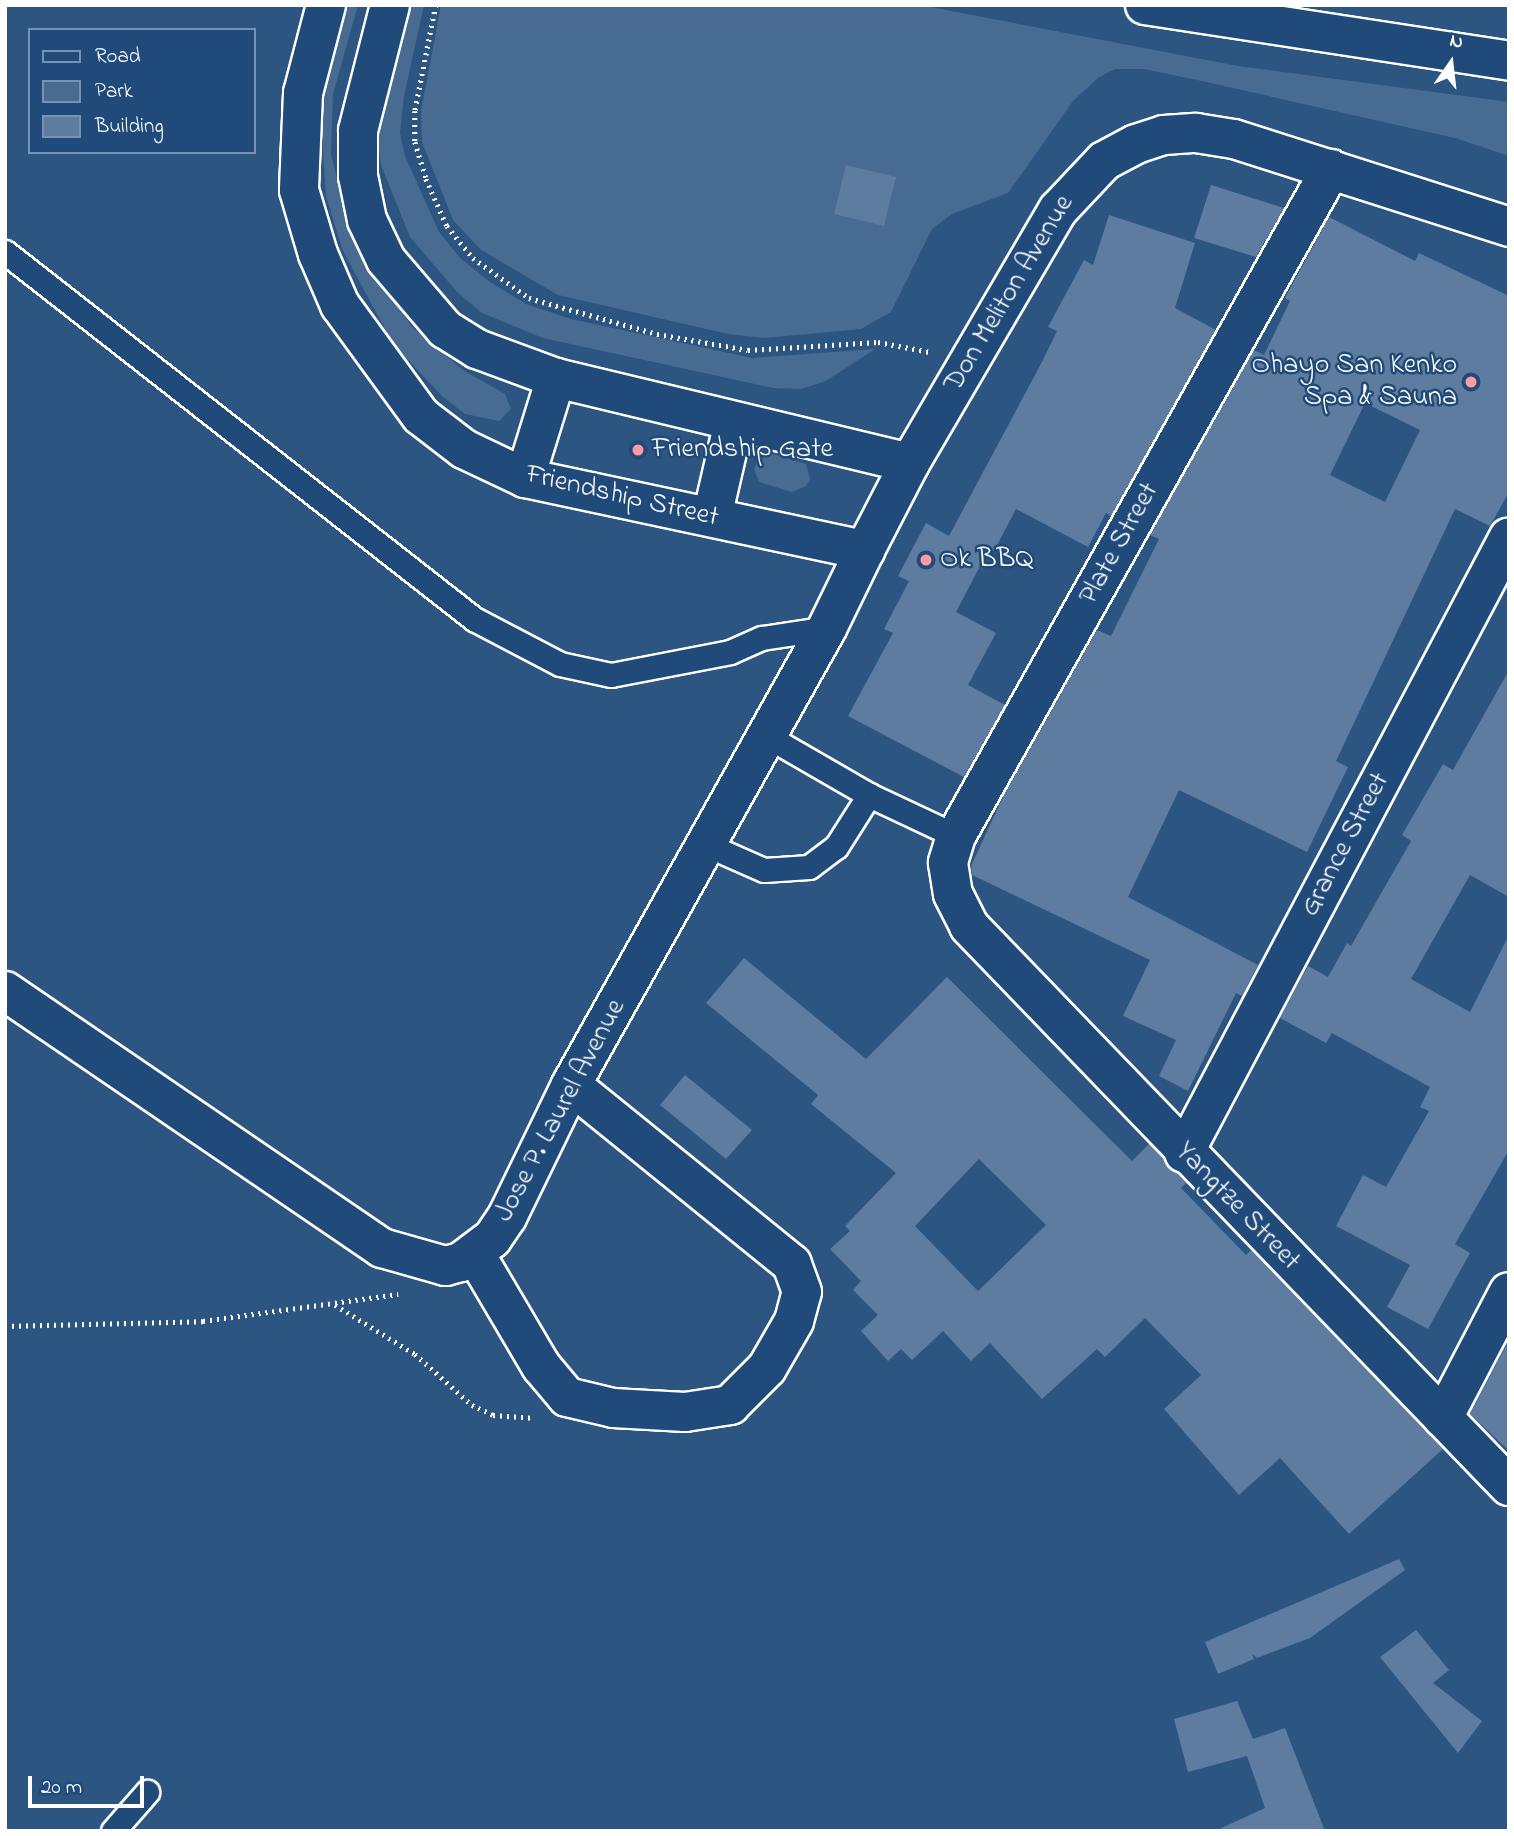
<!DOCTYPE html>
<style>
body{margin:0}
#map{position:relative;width:1514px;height:1836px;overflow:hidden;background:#2c5582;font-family:"Indie Flower",sans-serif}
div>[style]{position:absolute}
.green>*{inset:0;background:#486b92}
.building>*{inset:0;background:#5e7c9f}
.path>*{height:4.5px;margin-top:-2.25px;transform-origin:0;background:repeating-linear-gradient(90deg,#fff 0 2px,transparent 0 7px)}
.roads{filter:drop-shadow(2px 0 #fff) drop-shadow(-2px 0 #fff) drop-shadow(0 2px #fff) drop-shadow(0 -2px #fff)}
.service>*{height:23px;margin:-11.5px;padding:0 11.5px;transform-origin:11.5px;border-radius:11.5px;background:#1f4a7a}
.minor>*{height:38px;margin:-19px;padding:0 19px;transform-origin:19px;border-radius:19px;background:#1f4a7a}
.tertiary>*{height:38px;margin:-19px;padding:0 19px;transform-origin:19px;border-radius:19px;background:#1f4a7a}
.primary>*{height:38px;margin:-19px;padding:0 19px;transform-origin:19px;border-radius:19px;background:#1f4a7a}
.motorway>*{height:38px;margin:-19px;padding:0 19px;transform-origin:19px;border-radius:19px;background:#1f4a7a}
.dots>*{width:19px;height:19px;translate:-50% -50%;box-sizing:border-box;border:4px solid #1f4a7a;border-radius:50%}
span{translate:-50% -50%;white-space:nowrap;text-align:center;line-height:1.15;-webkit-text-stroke:5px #1f4a7a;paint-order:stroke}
.street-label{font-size:28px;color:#fff}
.poi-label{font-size:28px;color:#fff}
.right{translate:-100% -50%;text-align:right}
.left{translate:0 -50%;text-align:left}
.frame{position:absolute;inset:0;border:7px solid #fff;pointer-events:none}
.legend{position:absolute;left:28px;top:28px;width:228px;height:126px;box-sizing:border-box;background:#1f4a7a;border:2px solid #7992af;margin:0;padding:9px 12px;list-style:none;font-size:21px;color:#fff}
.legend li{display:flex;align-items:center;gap:14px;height:35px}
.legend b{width:35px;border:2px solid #7992af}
.north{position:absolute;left:1416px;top:28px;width:70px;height:70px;-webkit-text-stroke:5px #1f4a7a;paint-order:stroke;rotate:14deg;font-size:19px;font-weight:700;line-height:28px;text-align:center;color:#fff}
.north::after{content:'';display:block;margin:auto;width:24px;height:32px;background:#fff;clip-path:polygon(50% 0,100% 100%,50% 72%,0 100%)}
.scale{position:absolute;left:28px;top:1776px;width:116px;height:32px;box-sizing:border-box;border:4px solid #fff;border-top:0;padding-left:9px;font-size:21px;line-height:24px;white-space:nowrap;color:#fff;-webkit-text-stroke:5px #1f4a7a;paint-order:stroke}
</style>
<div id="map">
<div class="green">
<div style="clip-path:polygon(347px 5px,358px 5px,333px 94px,331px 154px,348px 222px,364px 260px,413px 328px,463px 370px,505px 394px,511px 409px,499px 421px,465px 414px,442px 396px,393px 344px,342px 249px,326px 196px,321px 124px,326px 79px)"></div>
<div style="clip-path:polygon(407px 5px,424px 5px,404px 96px,400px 133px,405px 156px,439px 232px,461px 259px,490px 282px,526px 304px,571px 319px,752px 358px,875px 349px,826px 381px,801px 389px,773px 388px,543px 338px,482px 313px,458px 293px,410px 237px,381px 165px,377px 132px)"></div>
<div style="clip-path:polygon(441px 5px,920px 5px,1238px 66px,1509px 102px,1509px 156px,1455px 138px,1197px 80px,1144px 69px,1115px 69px,1099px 77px,1073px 101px,1008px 193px,952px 214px,932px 229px,891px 312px,861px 329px,765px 338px,728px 334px,558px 295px,481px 250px,453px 220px,422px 142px,421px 112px)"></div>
<div style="clip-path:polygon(769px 453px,806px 464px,810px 479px,806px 486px,792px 492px,759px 482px,754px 469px,761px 456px)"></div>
</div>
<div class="building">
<div style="clip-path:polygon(846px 165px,896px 177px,884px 226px,834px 214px)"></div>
<div style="clip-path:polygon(1211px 185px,1284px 208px,1256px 257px,1194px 238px)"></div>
<div style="clip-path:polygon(1109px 215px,1195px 243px,1175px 308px,1216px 330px,1111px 516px,1106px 513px,1088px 547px,1016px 509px,994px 551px,989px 549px,956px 612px,996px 633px,968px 685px,1005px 705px,964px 777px,848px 716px,893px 633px,884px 629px,909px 581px,898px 576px,926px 523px,949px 536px,1043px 360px,1057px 331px,1048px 327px,1084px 260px,1093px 265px)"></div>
<div style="clip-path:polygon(evenodd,1329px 217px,1415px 261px,1419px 253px,1509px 296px,1509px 492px,1490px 526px,1455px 509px,1336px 761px,1348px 767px,1307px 852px,1179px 790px,1128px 897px,1258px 965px,1242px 996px,1236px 993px,1188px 1091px,1159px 1076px,1176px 1040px,1123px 1016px,1150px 960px,972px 875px,971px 866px,1003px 797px,1097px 630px,1111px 636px,1159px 539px,1150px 535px,1254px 350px,1264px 355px,1290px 301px,1285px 298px,1329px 217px,1365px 403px,1420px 430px,1385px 502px,1330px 475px,1365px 403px)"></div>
<div style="clip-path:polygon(1509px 670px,1509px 897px,1470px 875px,1411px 979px,1470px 1012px,1509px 935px,1509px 1150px,1455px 1244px,1470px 1253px,1428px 1329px,1387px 1307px,1410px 1265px,1336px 1226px,1363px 1175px,1386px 1187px,1429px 1111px,1420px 1107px,1430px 1087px,1332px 1033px,1326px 1043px,1280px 1018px,1308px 966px,1328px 977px,1347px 943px,1351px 946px,1411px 841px,1402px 835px,1443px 764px,1453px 770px)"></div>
<div style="clip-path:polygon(evenodd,744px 958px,866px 1059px,947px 977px,1132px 1161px,1149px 1144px,1186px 1183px,1181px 1188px,1246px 1255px,1251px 1250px,1443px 1449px,1349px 1534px,1280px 1458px,1239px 1495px,1164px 1409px,1201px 1375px,1145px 1318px,1105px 1357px,1097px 1349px,1042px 1399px,990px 1343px,971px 1361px,943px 1331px,912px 1360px,901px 1349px,888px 1361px,861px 1331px,878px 1315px,853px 1290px,861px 1281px,830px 1249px,850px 1231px,845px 1226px,896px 1173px,811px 1104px,818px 1095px,706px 1003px,744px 958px,979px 1159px,1046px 1225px,978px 1291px,915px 1226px,979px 1159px)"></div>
<div style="clip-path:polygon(685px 1075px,752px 1130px,726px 1159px,660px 1105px)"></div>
<div style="clip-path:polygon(1509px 1340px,1509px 1451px,1470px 1414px)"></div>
<div style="clip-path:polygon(1399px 1559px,1405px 1570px,1310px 1638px,1257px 1658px,1252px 1654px,1254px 1659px,1218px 1674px,1205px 1642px)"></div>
<div style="clip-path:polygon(1416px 1630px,1449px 1670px,1433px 1683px,1482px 1721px,1458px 1753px,1380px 1657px)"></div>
<div style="clip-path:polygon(1237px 1701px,1253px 1739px,1285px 1728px,1325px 1831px,1215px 1831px,1265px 1808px,1247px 1756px,1188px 1772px,1174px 1719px)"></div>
</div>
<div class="path">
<div style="left:436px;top:5px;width:108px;rotate:101.2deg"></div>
<div style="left:415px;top:111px;width:31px;rotate:90deg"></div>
<div style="left:415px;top:142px;width:39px;rotate:73deg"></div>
<div style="left:426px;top:179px;width:51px;rotate:65.9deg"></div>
<div style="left:447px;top:226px;width:41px;rotate:50.9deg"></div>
<div style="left:473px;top:258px;width:69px;rotate:35.5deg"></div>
<div style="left:529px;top:298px;width:133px;rotate:15.7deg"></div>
<div style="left:657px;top:334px;width:92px;rotate:10deg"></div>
<div style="left:748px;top:350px;width:130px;rotate:-3.5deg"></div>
<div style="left:878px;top:342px;width:53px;rotate:10.9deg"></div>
<div style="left:335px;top:1305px;width:94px;rotate:31.5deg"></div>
<div style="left:415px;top:1354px;width:76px;rotate:41.8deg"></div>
<div style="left:472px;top:1405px;width:23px;rotate:25deg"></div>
<div style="left:493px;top:1415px;width:42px;rotate:4.1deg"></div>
<div style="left:5px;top:1326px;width:198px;rotate:-1.4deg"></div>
<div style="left:203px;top:1321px;width:197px;rotate:-7.9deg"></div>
</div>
<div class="roads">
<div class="service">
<div style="left:5px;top:252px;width:596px;rotate:38.04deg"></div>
<div style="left:474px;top:619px;width:97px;rotate:27.6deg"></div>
<div style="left:560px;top:664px;width:52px;rotate:12.2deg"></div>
<div style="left:611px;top:675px;width:121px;rotate:-10.9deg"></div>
<div style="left:730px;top:652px;width:35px;rotate:-24deg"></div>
<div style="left:762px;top:638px;width:66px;rotate:-8.7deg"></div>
<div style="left:869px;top:795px;width:96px;rotate:25.2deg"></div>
<div style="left:707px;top:845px;width:62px;rotate:23.7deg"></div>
<div style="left:764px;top:870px;width:45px;rotate:-3.8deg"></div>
<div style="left:809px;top:867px;width:34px;rotate:-37deg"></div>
<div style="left:836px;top:847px;width:62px;rotate:-57.6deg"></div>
<div style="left:869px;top:795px;width:118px;rotate:-150deg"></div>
<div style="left:113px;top:1831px;width:52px;rotate:-48.9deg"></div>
</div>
<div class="minor">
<div style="left:1331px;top:169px;width:765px;rotate:119.35deg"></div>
<div style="left:956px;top:836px;width:28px;rotate:107deg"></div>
<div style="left:948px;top:863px;width:31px;rotate:81deg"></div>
<div style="left:953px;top:894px;width:36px;rotate:63deg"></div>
<div style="left:969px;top:926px;width:778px;rotate:46.04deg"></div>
<div style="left:1184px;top:1153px;width:696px;rotate:-62.18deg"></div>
<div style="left:475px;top:1254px;width:130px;rotate:59.5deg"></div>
<div style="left:541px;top:1366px;width:40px;rotate:50deg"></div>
<div style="left:567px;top:1397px;width:47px;rotate:13.4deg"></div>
<div style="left:613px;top:1408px;width:72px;rotate:3.2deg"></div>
<div style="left:685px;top:1412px;width:46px;rotate:-8.8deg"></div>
<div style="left:730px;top:1405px;width:52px;rotate:-45deg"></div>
<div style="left:767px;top:1368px;width:54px;rotate:-60.1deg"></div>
<div style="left:794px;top:1321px;width:30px;rotate:-75deg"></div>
<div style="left:802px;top:1292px;width:30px;rotate:-110deg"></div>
<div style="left:792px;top:1264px;width:284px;rotate:-141deg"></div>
<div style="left:1443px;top:1418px;width:142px;rotate:-62.4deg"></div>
</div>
<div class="tertiary">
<div style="left:5px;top:991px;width:456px;rotate:34.3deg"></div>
<div style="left:382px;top:1248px;width:66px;rotate:15.9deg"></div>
<div style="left:445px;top:1266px;width:16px;rotate:-14deg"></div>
<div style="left:461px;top:1262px;width:39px;rotate:-37deg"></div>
<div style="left:492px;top:1239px;width:27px;rotate:-56deg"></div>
<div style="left:507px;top:1217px;width:147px;rotate:-64.1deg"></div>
<div style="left:571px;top:1085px;width:524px;rotate:-60.74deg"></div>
<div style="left:827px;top:628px;width:87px;rotate:-64deg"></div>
</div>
<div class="primary">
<div style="left:326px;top:5px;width:91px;rotate:104.6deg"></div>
<div style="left:303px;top:93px;width:97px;rotate:92.4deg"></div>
<div style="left:299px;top:190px;width:67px;rotate:73.5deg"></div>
<div style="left:318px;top:254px;width:56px;rotate:66.7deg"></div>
<div style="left:340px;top:305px;width:137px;rotate:53.9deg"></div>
<div style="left:421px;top:416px;width:54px;rotate:37.5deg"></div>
<div style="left:464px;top:449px;width:68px;rotate:25.4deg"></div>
<div style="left:525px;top:478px;width:348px;rotate:12deg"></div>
<div style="left:865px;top:550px;width:98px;rotate:-62.7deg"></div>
<div style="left:910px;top:463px;width:293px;rotate:-59.7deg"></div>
<div style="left:1058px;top:210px;width:67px;rotate:-46.8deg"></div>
<div style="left:1104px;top:161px;width:36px;rotate:-28deg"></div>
<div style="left:1136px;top:144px;width:29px;rotate:-18deg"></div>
<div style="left:1164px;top:135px;width:32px;rotate:-4deg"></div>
<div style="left:1196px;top:133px;width:38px;rotate:9deg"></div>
<div style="left:1234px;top:139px;width:289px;rotate:17.7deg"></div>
<div style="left:390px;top:5px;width:130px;rotate:104.3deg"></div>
<div style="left:358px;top:131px;width:45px;rotate:90deg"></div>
<div style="left:358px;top:176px;width:45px;rotate:78.4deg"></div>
<div style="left:367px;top:220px;width:44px;rotate:64.6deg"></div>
<div style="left:386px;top:260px;width:91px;rotate:49.5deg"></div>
<div style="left:445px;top:329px;width:38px;rotate:32deg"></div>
<div style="left:477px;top:349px;width:84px;rotate:20.2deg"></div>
<div style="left:556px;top:378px;width:364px;rotate:13.5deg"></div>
<div style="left:525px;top:478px;width:105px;rotate:-72.8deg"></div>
<div style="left:712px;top:517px;width:98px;rotate:-77deg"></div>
</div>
<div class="motorway">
<div style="left:1145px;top:5px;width:368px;rotate:8.7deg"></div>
</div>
</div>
<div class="dots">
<div style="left:1471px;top:382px;background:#ff9aa2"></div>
<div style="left:638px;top:450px;background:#ff9aa2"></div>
<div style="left:926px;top:560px;background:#ff9aa2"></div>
</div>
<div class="street-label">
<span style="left:1010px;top:294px;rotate:-59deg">Don Meliton Avenue</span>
<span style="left:622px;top:497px;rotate:13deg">Friendship Street</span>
<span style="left:1120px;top:544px;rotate:-61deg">Plate Street</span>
<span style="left:1346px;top:845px;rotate:-62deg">Grance Street</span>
<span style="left:561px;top:1111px;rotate:-62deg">Jose P. Laurel Avenue</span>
<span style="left:1237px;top:1207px;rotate:46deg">Yangtze Street</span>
</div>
<div class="poi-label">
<span class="right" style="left:1457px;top:382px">Ohayo San Kenko<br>Spa &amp; Sauna</span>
<span class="left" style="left:652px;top:450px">Friendship Gate</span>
<span class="left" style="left:940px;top:560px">Ok BBQ</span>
</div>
<div class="frame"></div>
<ul class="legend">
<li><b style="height:9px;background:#1f4a7a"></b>Road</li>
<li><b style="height:19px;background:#486b92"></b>Park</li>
<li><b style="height:19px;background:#5e7c9f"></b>Building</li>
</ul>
<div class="north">N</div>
<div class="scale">20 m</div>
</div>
